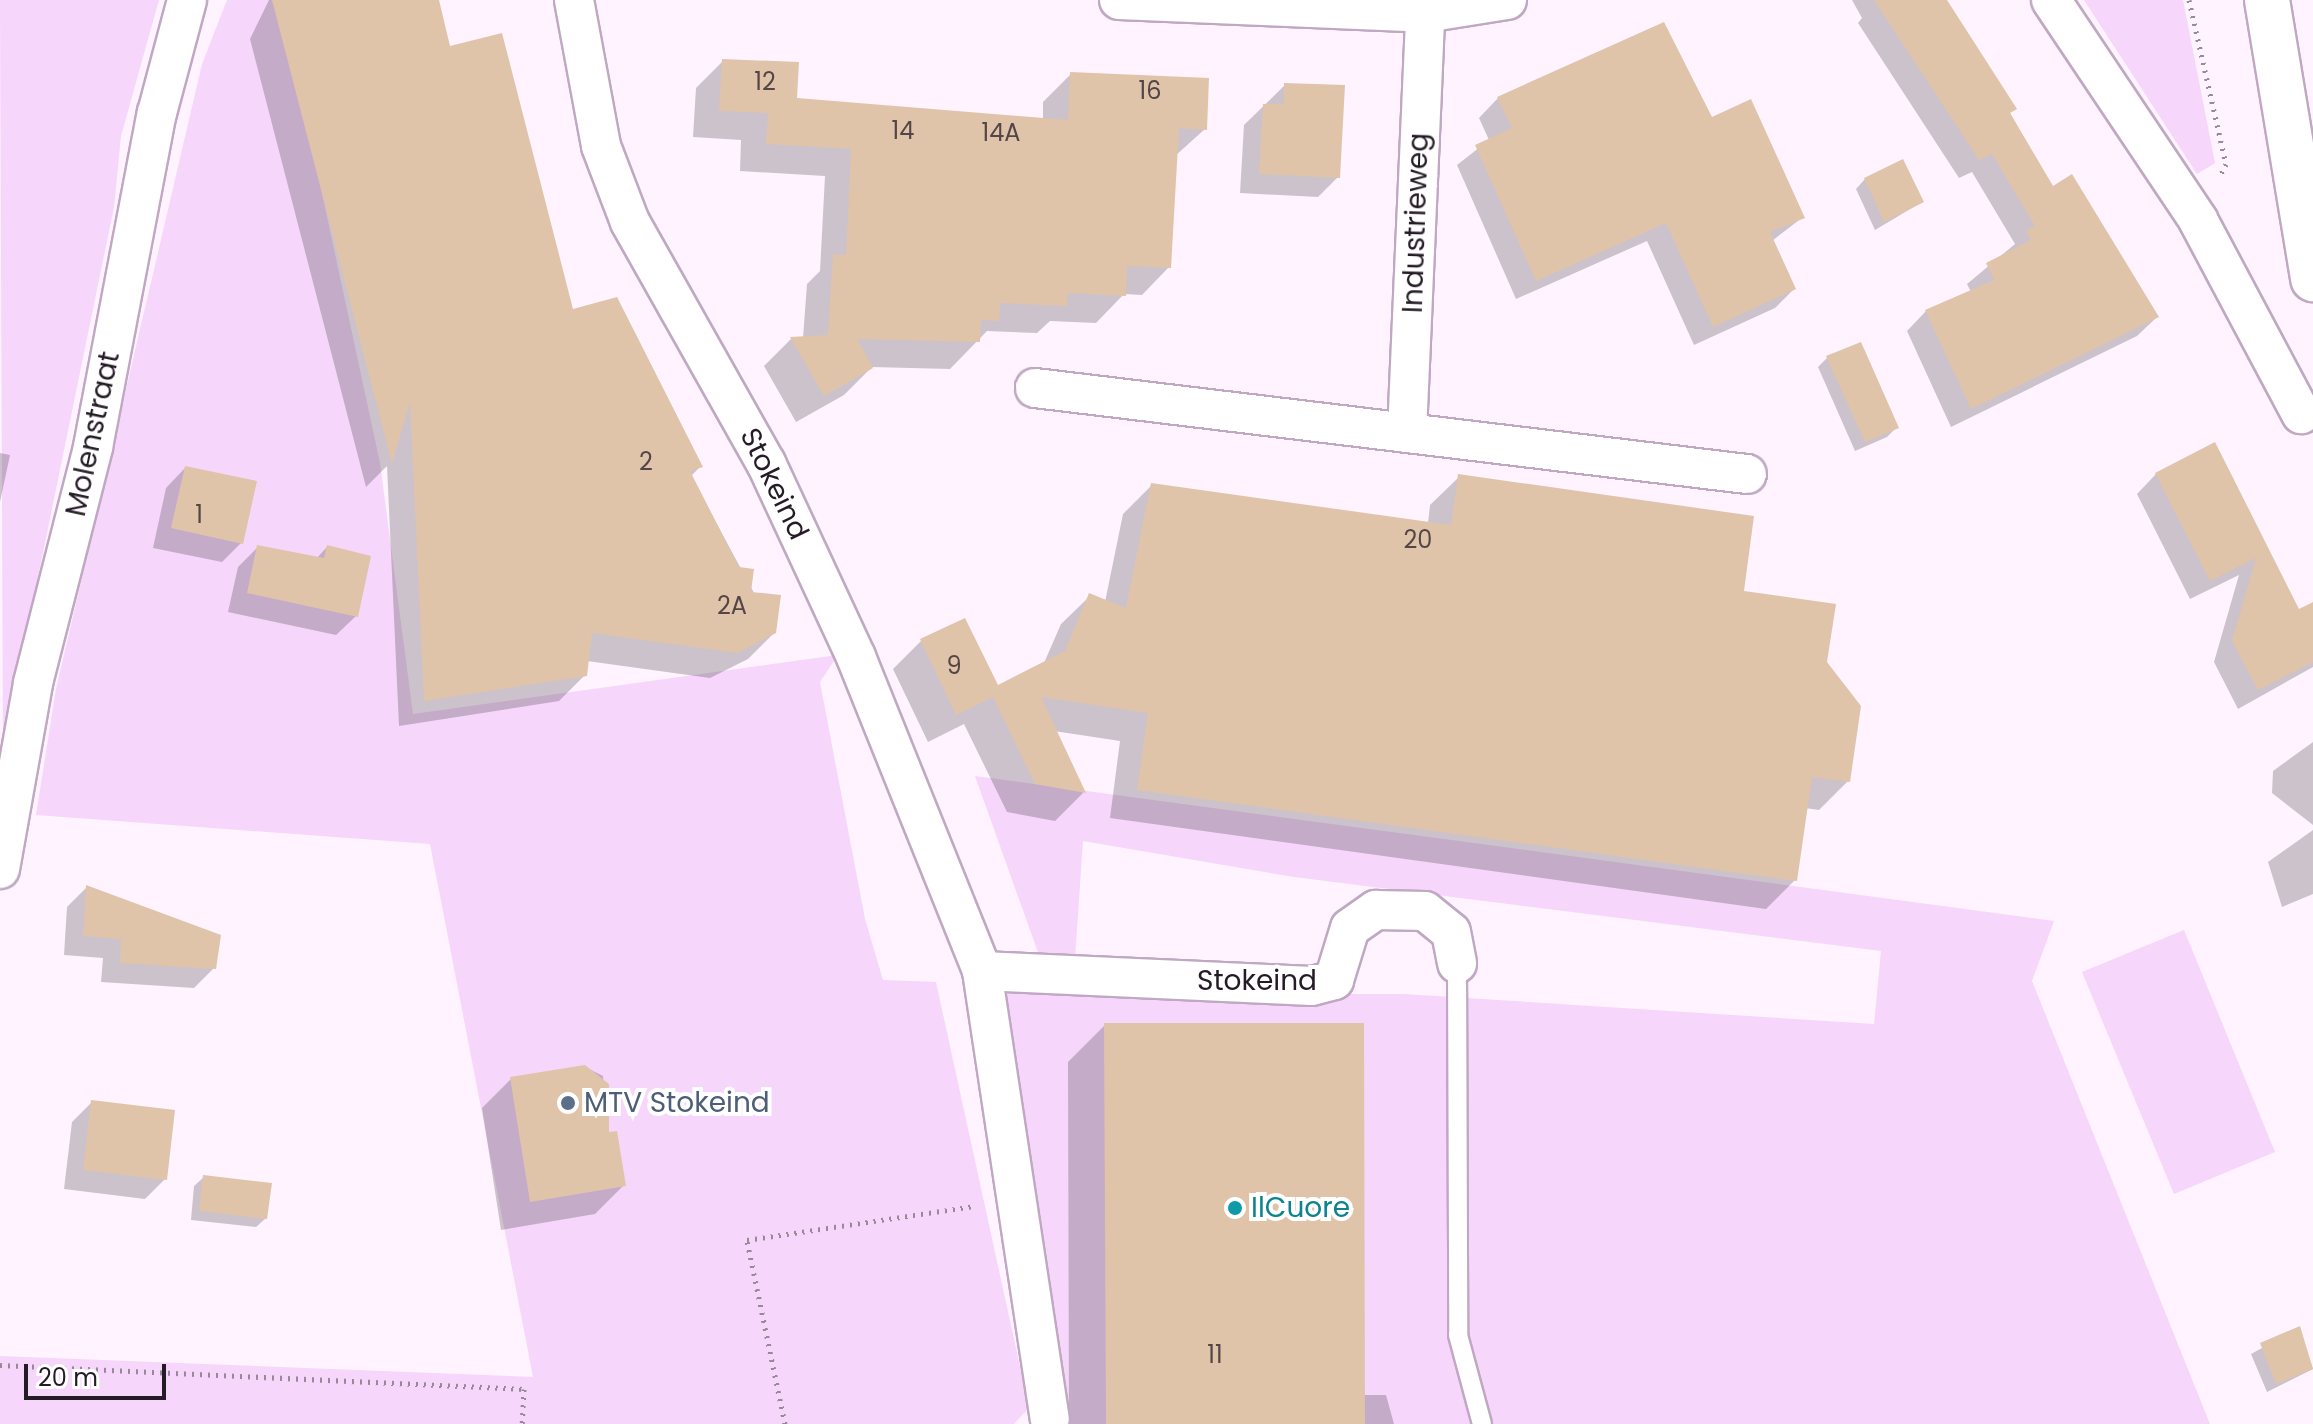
<!DOCTYPE html>
<style>
body{margin:0}
#map{position:relative;width:2313px;height:1424px;overflow:hidden;background:#fef3ff;font-family:Poppins,sans-serif}
div>[style]{position:absolute}
.green>*{inset:0;background:#f6d6fa}
.shadow>*{inset:0;background:#0003}
.building>*{inset:0;background:#dfc4a9}
.path>*{height:5px;margin-top:-2.5px;transform-origin:0;background:repeating-linear-gradient(90deg,#958a96 0 2px,transparent 0 8px)}
.roads{filter:drop-shadow(2px 0 #c0a8c3) drop-shadow(-2px 0 #c0a8c3) drop-shadow(0 2px #c0a8c3) drop-shadow(0 -2px #c0a8c3)}
.lane>*{height:18px;margin:-9px;padding:0 9px;transform-origin:9px;border-radius:9px;background:#fff}
.street>*{height:38px;margin:-19px;padding:0 19px;transform-origin:19px;border-radius:19px;background:#fff}
.secondary>*{height:44px;margin:-22px;padding:0 22px;transform-origin:22px;border-radius:22px;background:#fff}
.dots>*{width:22px;height:22px;translate:-50% -50%;box-sizing:border-box;border:4px solid #fff;border-radius:50%}
span{translate:-50% -50%;white-space:nowrap;text-align:center;line-height:1.15;-webkit-text-stroke:8px #fff;paint-order:stroke}
.number-label{font-size:24px;color:#544547}
.number-label span{-webkit-text-stroke-width:0}
.street-label{font-size:28px;color:#251b26}
.service-label{font-size:28px;color:#4e5e75}
.left{translate:0 -50%;text-align:left}
.culture-label{font-size:28px;color:#0d838f}
.scale{position:absolute;left:24px;top:1364px;width:142px;height:36px;box-sizing:border-box;border:4px solid #251b26;border-top:0;padding-left:10px;font-size:24px;line-height:28px;white-space:nowrap;color:#251b26;-webkit-text-stroke:6px #fff;paint-order:stroke}
</style>
<div id="map">
<div class="green">
<div style="clip-path:polygon(0 0,159px 0,121px 136px,114px 207px,3px 747px)"></div>
<div style="clip-path:polygon(227px 0,325px 0,300px 91px,380px 463px,413px 714px,838px 655px,820px 682px,865px 919px,883px 980px,936px 982px,1029px 1408px,1014px 1424px,0 1424px,0 1356px,533px 1377px,430px 844px,36px 815px,56px 689px,202px 64px)"></div>
<div style="clip-path:polygon(2084px 0,2183px 0,2215px 163px,2197px 174px)"></div>
<div style="clip-path:polygon(975px 776px,2054px 921px,2032px 981px,2210px 1424px,1056px 1424px,1068px 1407px,1006px 994px,1403px 994px,1874px 1024px,1881px 951px,1294px 877px,1083px 841px,1075px 958px,1040px 958px)"></div>
<div style="clip-path:polygon(2184px 930px,2275px 1152px,2174px 1194px,2082px 972px)"></div>
</div>
<div class="shadow">
<div style="clip-path:polygon(269px 0,425px 0,572px 311px,700px 467px,691px 476px,775px 632px,748px 659px,710px 678px,587px 661px,585px 675px,559px 701px,399px 726px,387px 466px,366px 487px,250px 39px)"></div>
<div style="clip-path:polygon(1852px 0,1945px 0,2053px 188px,2157px 317px,2137px 336px,1951px 427px,1907px 331px,1926px 311px,1971px 292px,1967px 284px,2015px 244px,1972px 172px,1959px 178px,1858px 23px,1862px 18px)"></div>
<div style="clip-path:polygon(723px 61px,795px 100px,1043px 120px,1043px 102px,1071px 74px,1205px 129px,1175px 156px,1169px 267px,1142px 295px,1124px 294px,1096px 323px,1050px 321px,1037px 333px,987px 331px,950px 369px,872px 367px,844px 395px,796px 422px,764px 366px,791px 339px,803px 338px,807px 284px,820px 271px,825px 176px,740px 171px,741px 140px,693px 137px,696px 88px)"></div>
<div style="clip-path:polygon(1285px 85px,1338px 177px,1318px 197px,1240px 193px,1244px 125px)"></div>
<div style="clip-path:polygon(1498px 98px,1711px 119px,1803px 217px,1772px 241px,1794px 289px,1775px 308px,1694px 345px,1647px 241px,1516px 299px,1457px 165px,1489px 140px,1479px 118px)"></div>
<div style="clip-path:polygon(1865px 179px,1922px 202px,1875px 230px,1856px 189px)"></div>
<div style="clip-path:polygon(1827px 358px,1897px 427px,1887px 437px,1855px 451px,1818px 367px)"></div>
<div style="clip-path:polygon(2214px 445px,2298px 612px,2313px 624px,2313px 667px,2238px 709px,2214px 662px,2239px 575px,2190px 599px,2137px 494px,2156px 474px)"></div>
<div style="clip-path:polygon(0 453px,10px 455px,0 502px)"></div>
<div style="clip-path:polygon(185px 468px,241px 543px,222px 562px,153px 548px,166px 488px)"></div>
<div style="clip-path:polygon(1459px 477px,1742px 593px,1825px 662px,1848px 781px,1819px 810px,1805px 808px,1795px 880px,1766px 909px,1110px 818px,1120px 741px,1054px 731px,1083px 793px,1055px 821px,1007px 812px,964px 724px,928px 742px,893px 669px,921px 641px,997px 688px,1044px 663px,1061px 624px,1090px 596px,1105px 602px,1123px 514px,1152px 485px,1428px 523px,1430px 505px)"></div>
<div style="clip-path:polygon(258px 547px,316px 559px,327px 547px,356px 616px,336px 635px,228px 612px,238px 567px)"></div>
<div style="clip-path:polygon(2313px 742px,2313px 825px,2272px 793px,2273px 771px)"></div>
<div style="clip-path:polygon(2313px 830px,2313px 894px,2282px 907px,2268px 862px)"></div>
<div style="clip-path:polygon(86px 888px,214px 968px,194px 988px,101px 982px,103px 958px,64px 955px,67px 907px)"></div>
<div style="clip-path:polygon(1105px 1025px,1363px 1395px,1386px 1395px,1394px 1424px,1069px 1424px,1068px 1062px)"></div>
<div style="clip-path:polygon(585px 1067px,603px 1076px,607px 1134px,624px 1185px,595px 1214px,501px 1230px,482px 1108px,511px 1079px)"></div>
<div style="clip-path:polygon(92px 1102px,165px 1179px,145px 1199px,64px 1189px,72px 1122px)"></div>
<div style="clip-path:polygon(204px 1177px,266px 1218px,256px 1227px,191px 1220px,194px 1186px)"></div>
<div style="clip-path:polygon(2299px 1328px,2313px 1369px,2267px 1392px,2251px 1354px)"></div>
</div>
<div class="building">
<div style="clip-path:polygon(272px 0,439px 0,450px 46px,502px 33px,573px 309px,617px 297px,703px 467px,690px 471px,739px 567px,754px 569px,751px 592px,781px 595px,776px 633px,738px 653px,592px 633px,587px 676px,424px 701px,410px 402px,392px 464px)"></div>
<div style="clip-path:polygon(1874px 0,1947px 0,2017px 109px,2010px 113px,2053px 186px,2072px 174px,2159px 317px,1971px 409px,1925px 310px,1994px 280px,1986px 263px,2031px 240px,2026px 230px,2035px 226px,1992px 154px,1979px 160px)"></div>
<div style="clip-path:polygon(1664px 22px,1712px 117px,1751px 99px,1805px 218px,1770px 232px,1796px 289px,1713px 327px,1666px 223px,1536px 281px,1475px 145px,1512px 128px,1497px 97px)"></div>
<div style="clip-path:polygon(722px 59px,799px 62px,797px 98px,1068px 120px,1070px 72px,1209px 78px,1207px 130px,1179px 128px,1171px 268px,1127px 266px,1126px 296px,1068px 293px,1067px 306px,1000px 303px,999px 321px,981px 320px,980px 342px,857px 339px,873px 368px,824px 396px,790px 337px,828px 335px,833px 254px,846px 255px,851px 149px,766px 144px,768px 113px,719px 111px)"></div>
<div style="clip-path:polygon(1284px 83px,1345px 85px,1340px 178px,1259px 174px,1263px 104px,1284px 104px)"></div>
<div style="clip-path:polygon(1903px 159px,1924px 202px,1884px 222px,1864px 178px)"></div>
<div style="clip-path:polygon(1861px 342px,1899px 428px,1865px 442px,1826px 356px)"></div>
<div style="clip-path:polygon(2215px 442px,2299px 609px,2313px 602px,2313px 662px,2258px 690px,2232px 641px,2256px 558px,2210px 581px,2155px 473px)"></div>
<div style="clip-path:polygon(185px 466px,257px 481px,243px 544px,171px 528px)"></div>
<div style="clip-path:polygon(1458px 474px,1754px 516px,1744px 591px,1836px 604px,1827px 662px,1861px 706px,1850px 782px,1812px 777px,1797px 881px,1137px 790px,1148px 713px,1041px 697px,1086px 793px,1035px 784px,993px 697px,956px 715px,920px 639px,965px 618px,998px 685px,1065px 651px,1089px 593px,1126px 608px,1151px 483px,1451px 525px)"></div>
<div style="clip-path:polygon(257px 545px,324px 558px,327px 545px,371px 556px,358px 617px,247px 593px)"></div>
<div style="clip-path:polygon(86px 885px,221px 935px,216px 969px,120px 963px,121px 939px,83px 936px)"></div>
<div style="clip-path:polygon(1104px 1023px,1364px 1023px,1365px 1424px,1106px 1424px)"></div>
<div style="clip-path:polygon(585px 1065px,609px 1084px,609px 1132px,617px 1131px,626px 1186px,530px 1202px,510px 1077px)"></div>
<div style="clip-path:polygon(91px 1100px,175px 1110px,167px 1180px,83px 1170px)"></div>
<div style="clip-path:polygon(203px 1175px,272px 1183px,267px 1219px,199px 1211px)"></div>
<div style="clip-path:polygon(2300px 1326px,2313px 1369px,2276px 1384px,2260px 1343px)"></div>
</div>
<div class="path">
<div style="left:2189px;top:0;width:168px;rotate:77.3deg"></div>
<div style="left:2226px;top:164px;width:11px;rotate:117deg"></div>
<div style="left:0;top:1365px;width:525px;rotate:2.62deg"></div>
<div style="left:524px;top:1389px;width:35px;rotate:93deg"></div>
<div style="left:785px;top:1424px;width:188px;rotate:-101.7deg"></div>
<div style="left:747px;top:1240px;width:231px;rotate:-8.5deg"></div>
</div>
<div class="roads">
<div class="lane">
<div style="left:1457px;top:963px;width:372px;rotate:89.8deg"></div>
<div style="left:1458px;top:1335px;width:92px;rotate:74.9deg"></div>
</div>
<div class="street">
<div style="left:574px;top:0;width:148px;rotate:79.5deg"></div>
<div style="left:601px;top:146px;width:81px;rotate:69.1deg"></div>
<div style="left:630px;top:222px;width:277px;rotate:60.6deg"></div>
<div style="left:766px;top:463px;width:214px;rotate:65.1deg"></div>
<div style="left:856px;top:657px;width:338px;rotate:68.1deg"></div>
<div style="left:982px;top:971px;width:453px;rotate:81.4deg"></div>
<div style="left:1119px;top:0;width:306px;rotate:2.4deg"></div>
<div style="left:1425px;top:13px;width:83px;rotate:-9deg"></div>
<div style="left:2051px;top:0;width:265px;rotate:56.2deg"></div>
<div style="left:2198px;top:220px;width:220px;rotate:62deg"></div>
<div style="left:1035px;top:388px;width:717px;rotate:6.89deg"></div>
<div style="left:1407px;top:433px;width:420px;rotate:-87.5deg"></div>
<div style="left:0;top:869px;width:189px;rotate:-79.9deg"></div>
<div style="left:33px;top:683px;width:244px;rotate:-75.7deg"></div>
<div style="left:93px;top:447px;width:340px;rotate:-79.2deg"></div>
<div style="left:157px;top:113px;width:117px;rotate:-75.1deg"></div>
<div style="left:982px;top:971px;width:330px;rotate:2.6deg"></div>
<div style="left:1312px;top:986px;width:23px;rotate:-15deg"></div>
<div style="left:1334px;top:980px;width:54px;rotate:-72.9deg"></div>
<div style="left:1350px;top:928px;width:32px;rotate:-35deg"></div>
<div style="left:1376px;top:910px;width:49px;rotate:1.2deg"></div>
<div style="left:1425px;top:911px;width:33px;rotate:39deg"></div>
<div style="left:1451px;top:932px;width:32px;rotate:79deg"></div>
</div>
<div class="secondary">
<div style="left:2267px;top:0;width:283px;rotate:80.6deg"></div>
</div>
</div>
<div class="dots">
<div style="left:568px;top:1103px;background:#5c6f8a"></div>
<div style="left:1235px;top:1208px;background:#0f9aa8"></div>
</div>
<div class="number-label">
<span style="left:765px;top:82px">12</span>
<span style="left:1150px;top:91px">16</span>
<span style="left:903px;top:131px">14</span>
<span style="left:1001px;top:133px">14A</span>
<span style="left:646px;top:462px">2</span>
<span style="left:199px;top:515px">1</span>
<span style="left:1418px;top:540px">20</span>
<span style="left:732px;top:606px">2A</span>
<span style="left:954px;top:666px">9</span>
<span style="left:1215px;top:1355px">11</span>
</div>
<div class="street-label">
<span style="left:1416px;top:223px;rotate:-88deg">Industrieweg</span>
<span style="left:93px;top:434px;rotate:-78deg">Molenstraat</span>
<span style="left:774px;top:484px;rotate:64deg">Stokeind</span>
<span style="left:1257px;top:981px">Stokeind</span>
</div>
<div class="service-label">
<span class="left" style="left:584px;top:1103px">MTV Stokeind</span>
</div>
<div class="culture-label">
<span class="left" style="left:1251px;top:1208px">IlCuore</span>
</div>
<div class="scale">20 m</div>
</div>
